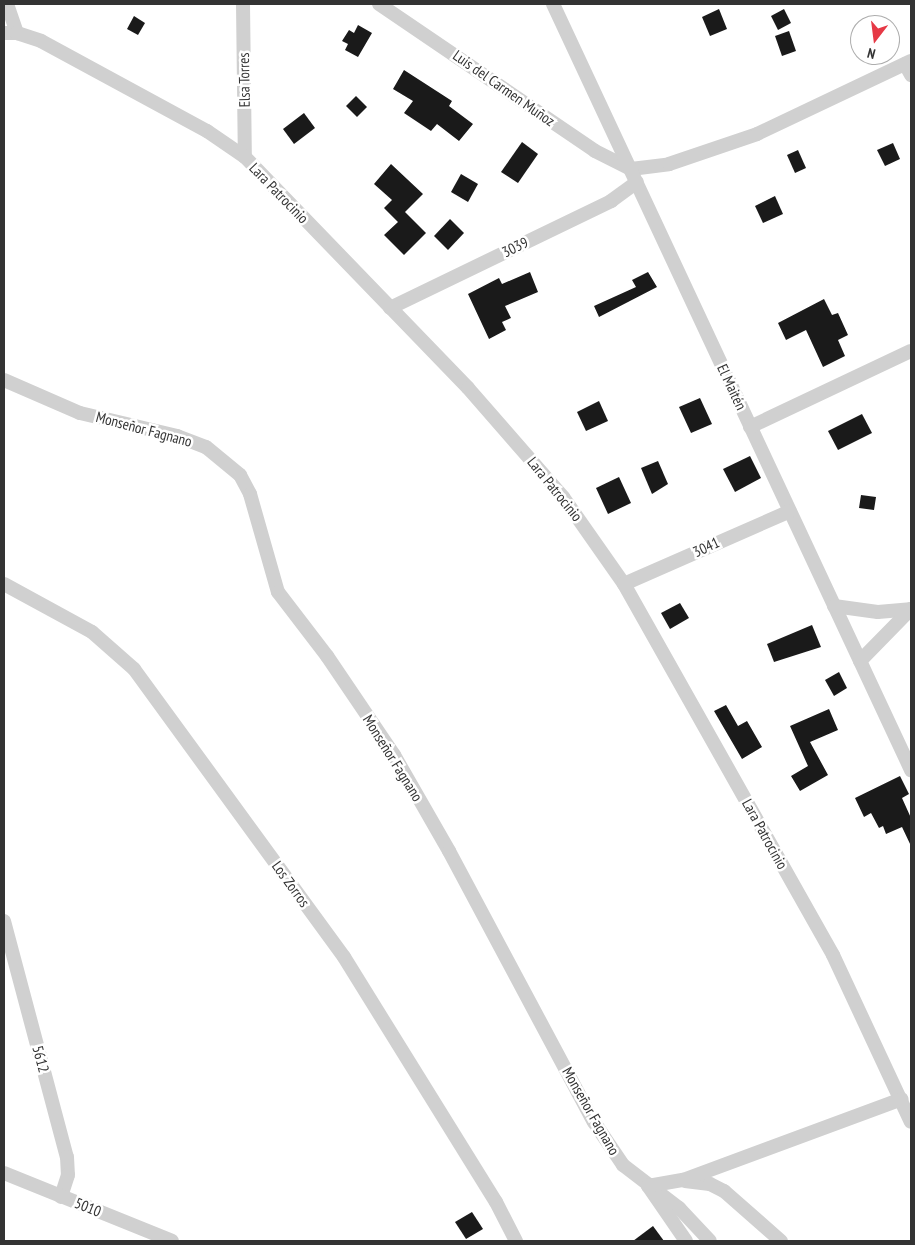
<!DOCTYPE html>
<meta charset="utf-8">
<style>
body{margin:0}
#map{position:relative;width:915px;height:1245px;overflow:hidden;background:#fff;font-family:"PT Sans Narrow",sans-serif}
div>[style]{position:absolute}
.building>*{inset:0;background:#1a1a1a}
.street>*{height:14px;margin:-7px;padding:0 7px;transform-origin:7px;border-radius:7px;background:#d0d0d0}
span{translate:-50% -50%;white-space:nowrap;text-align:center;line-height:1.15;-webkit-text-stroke:5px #fff;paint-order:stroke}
.street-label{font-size:15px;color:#333}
.frame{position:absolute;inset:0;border:5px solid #333;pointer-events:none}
.north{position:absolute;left:850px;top:15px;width:50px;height:50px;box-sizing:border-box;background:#fff;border:1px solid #adadad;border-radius:50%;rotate:195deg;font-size:14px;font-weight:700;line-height:20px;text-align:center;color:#333}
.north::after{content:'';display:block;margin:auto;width:18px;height:22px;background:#e63946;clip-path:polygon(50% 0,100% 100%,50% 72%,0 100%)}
</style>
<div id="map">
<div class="building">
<div style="clip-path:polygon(719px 9px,727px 29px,710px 36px,702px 17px)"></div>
<div style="clip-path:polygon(784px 9px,791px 23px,778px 30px,771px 16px)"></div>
<div style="clip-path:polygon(134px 16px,145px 23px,138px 35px,127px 29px)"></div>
<div style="clip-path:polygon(358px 25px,372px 33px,358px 57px,345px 50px,348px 44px,342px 41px,349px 30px,354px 33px)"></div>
<div style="clip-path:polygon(789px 31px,796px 51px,782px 56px,775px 36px)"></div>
<div style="clip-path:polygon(404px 70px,452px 101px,449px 106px,473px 124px,459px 141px,437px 124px,431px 131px,404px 113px,413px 101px,393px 89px)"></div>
<div style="clip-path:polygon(356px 96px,367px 107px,357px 117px,346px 106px)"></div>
<div style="clip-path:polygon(304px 113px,315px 128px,294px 144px,283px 129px)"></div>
<div style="clip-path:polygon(522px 142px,538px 154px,518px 183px,501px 172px)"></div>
<div style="clip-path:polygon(893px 143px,900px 159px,885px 166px,877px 150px)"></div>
<div style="clip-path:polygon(798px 150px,806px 168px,795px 173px,787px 155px)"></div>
<div style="clip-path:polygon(391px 164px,423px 194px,405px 212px,426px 233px,404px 255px,384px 235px,398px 222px,384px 208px,392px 200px,374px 184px)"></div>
<div style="clip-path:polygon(461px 174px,478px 184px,468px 202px,451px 192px)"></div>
<div style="clip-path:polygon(775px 196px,783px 214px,763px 223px,755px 206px)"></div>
<div style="clip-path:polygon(450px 219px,464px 233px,448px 250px,434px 236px)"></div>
<div style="clip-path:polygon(530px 272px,538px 292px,505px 306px,511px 318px,502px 322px,506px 330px,489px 339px,468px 294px,499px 278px,502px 284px)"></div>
<div style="clip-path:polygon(648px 272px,657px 287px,599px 317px,594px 306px,636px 287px,632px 280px)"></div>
<div style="clip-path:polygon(824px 299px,832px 315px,838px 313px,848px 335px,838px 340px,845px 356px,823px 367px,806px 330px,786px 340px,778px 323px)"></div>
<div style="clip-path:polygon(700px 398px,712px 424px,691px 433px,679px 407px)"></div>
<div style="clip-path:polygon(599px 401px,608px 421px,586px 431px,577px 412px)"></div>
<div style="clip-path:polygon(862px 414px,872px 433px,838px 450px,828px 431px)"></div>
<div style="clip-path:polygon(750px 456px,761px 478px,735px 492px,723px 469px)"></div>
<div style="clip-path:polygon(658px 461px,668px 484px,652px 494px,641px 468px)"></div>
<div style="clip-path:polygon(619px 477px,631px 503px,608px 514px,596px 488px)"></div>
<div style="clip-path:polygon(861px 495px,876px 497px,874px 510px,859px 508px)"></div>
<div style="clip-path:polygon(680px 603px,689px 618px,670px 629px,661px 613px)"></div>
<div style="clip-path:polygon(812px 625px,821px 647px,774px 662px,767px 644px)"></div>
<div style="clip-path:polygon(839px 672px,847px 688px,834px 696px,825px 680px)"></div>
<div style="clip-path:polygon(726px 705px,738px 726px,747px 721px,762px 747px,742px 759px,714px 711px)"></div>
<div style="clip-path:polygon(829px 709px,838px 730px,810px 742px,828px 775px,800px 791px,791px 776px,808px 766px,790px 726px)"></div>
<div style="clip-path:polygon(900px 776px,909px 794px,902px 798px,911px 818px,911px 846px,902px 827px,886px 834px,883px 826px,879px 828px,871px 813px,864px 817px,855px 798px)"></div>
<div style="clip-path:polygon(472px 1212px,483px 1229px,466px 1239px,455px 1222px)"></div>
<div style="clip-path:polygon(653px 1226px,664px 1241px,633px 1241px)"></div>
</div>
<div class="street">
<div style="left:7px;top:4px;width:31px;rotate:71deg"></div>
<div style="left:243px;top:4px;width:153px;rotate:89.3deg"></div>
<div style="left:379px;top:4px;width:261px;rotate:34.2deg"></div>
<div style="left:595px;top:151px;width:40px;rotate:26.6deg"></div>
<div style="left:631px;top:169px;width:38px;rotate:-7deg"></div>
<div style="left:669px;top:164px;width:93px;rotate:-18.8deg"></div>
<div style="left:757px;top:134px;width:170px;rotate:-25.4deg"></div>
<div style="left:553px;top:4px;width:846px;rotate:64.95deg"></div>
<div style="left:4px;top:33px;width:13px"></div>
<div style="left:17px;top:33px;width:25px;rotate:18deg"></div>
<div style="left:41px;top:41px;width:189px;rotate:28.5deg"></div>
<div style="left:207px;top:131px;width:46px;rotate:34.4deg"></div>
<div style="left:245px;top:157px;width:321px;rotate:46deg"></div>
<div style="left:468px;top:388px;width:145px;rotate:48.9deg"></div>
<div style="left:563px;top:497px;width:106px;rotate:55deg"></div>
<div style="left:624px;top:584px;width:426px;rotate:60.6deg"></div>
<div style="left:833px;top:955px;width:184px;rotate:65deg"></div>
<div style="left:905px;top:64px;width:13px;rotate:61deg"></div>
<div style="left:390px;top:308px;width:246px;rotate:-25.8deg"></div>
<div style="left:611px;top:201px;width:32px;rotate:-36deg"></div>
<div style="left:4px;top:380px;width:83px;rotate:23.5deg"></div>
<div style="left:80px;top:413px;width:100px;rotate:13.3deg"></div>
<div style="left:177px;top:436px;width:31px;rotate:21deg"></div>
<div style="left:206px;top:447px;width:44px;rotate:39.5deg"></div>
<div style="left:240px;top:475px;width:21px;rotate:62deg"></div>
<div style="left:250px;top:494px;width:102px;rotate:74.1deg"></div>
<div style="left:278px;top:592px;width:81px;rotate:52.6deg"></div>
<div style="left:327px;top:656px;width:120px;rotate:55.9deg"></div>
<div style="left:394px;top:755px;width:111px;rotate:60.2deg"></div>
<div style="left:449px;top:851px;width:307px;rotate:61.9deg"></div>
<div style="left:594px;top:1122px;width:52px;rotate:56deg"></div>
<div style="left:623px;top:1165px;width:71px;rotate:37.5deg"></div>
<div style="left:679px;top:1208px;width:45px;rotate:46.8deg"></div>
<div style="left:750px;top:427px;width:178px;rotate:-25.3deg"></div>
<div style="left:4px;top:584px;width:100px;rotate:28.6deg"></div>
<div style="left:92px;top:632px;width:56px;rotate:41.4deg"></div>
<div style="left:134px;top:669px;width:356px;rotate:53.9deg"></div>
<div style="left:344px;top:957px;width:288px;rotate:58.2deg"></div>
<div style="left:496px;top:1202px;width:44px;rotate:62.9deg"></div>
<div style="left:624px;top:584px;width:181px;rotate:-23.7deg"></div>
<div style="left:834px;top:606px;width:44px;rotate:7.8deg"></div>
<div style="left:878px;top:612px;width:32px;rotate:-5deg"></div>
<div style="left:860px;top:661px;width:73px;rotate:-45.6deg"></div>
<div style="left:4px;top:921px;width:244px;rotate:75.1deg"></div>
<div style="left:67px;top:1157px;width:18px;rotate:87deg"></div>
<div style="left:68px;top:1175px;width:23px;rotate:108deg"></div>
<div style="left:4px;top:1173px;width:181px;rotate:22deg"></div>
<div style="left:685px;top:1181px;width:25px;rotate:7deg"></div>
<div style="left:710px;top:1184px;width:16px;rotate:27deg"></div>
<div style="left:724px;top:1191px;width:76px;rotate:41.3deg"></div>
<div style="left:686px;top:1241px;width:67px;rotate:-124.6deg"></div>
<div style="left:648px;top:1186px;width:36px;rotate:-10deg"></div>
<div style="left:683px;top:1180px;width:233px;rotate:-20.3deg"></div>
</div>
<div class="street-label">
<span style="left:244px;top:80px;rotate:-91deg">Elsa Torres</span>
<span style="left:504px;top:88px;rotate:35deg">Luis del Carmen Muñoz</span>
<span style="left:279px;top:193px;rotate:46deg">Lara Patrocinio</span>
<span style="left:515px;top:247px;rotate:-26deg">3039</span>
<span style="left:732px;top:387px;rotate:65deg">El Maitén</span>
<span style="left:144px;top:429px;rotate:15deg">Monseñor Fagnano</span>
<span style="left:555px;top:489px;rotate:51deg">Lara Patrocinio</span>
<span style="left:706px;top:547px;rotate:-25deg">3041</span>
<span style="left:393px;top:758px;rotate:58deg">Monseñor Fagnano</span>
<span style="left:765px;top:834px;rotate:61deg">Lara Patrocinio</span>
<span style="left:291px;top:884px;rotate:54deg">Los Zorros</span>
<span style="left:41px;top:1059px;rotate:75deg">5612</span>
<span style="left:591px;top:1111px;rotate:60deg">Monseñor Fagnano</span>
<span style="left:88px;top:1207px;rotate:22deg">5010</span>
</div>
<div class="frame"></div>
<div class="north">N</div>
</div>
